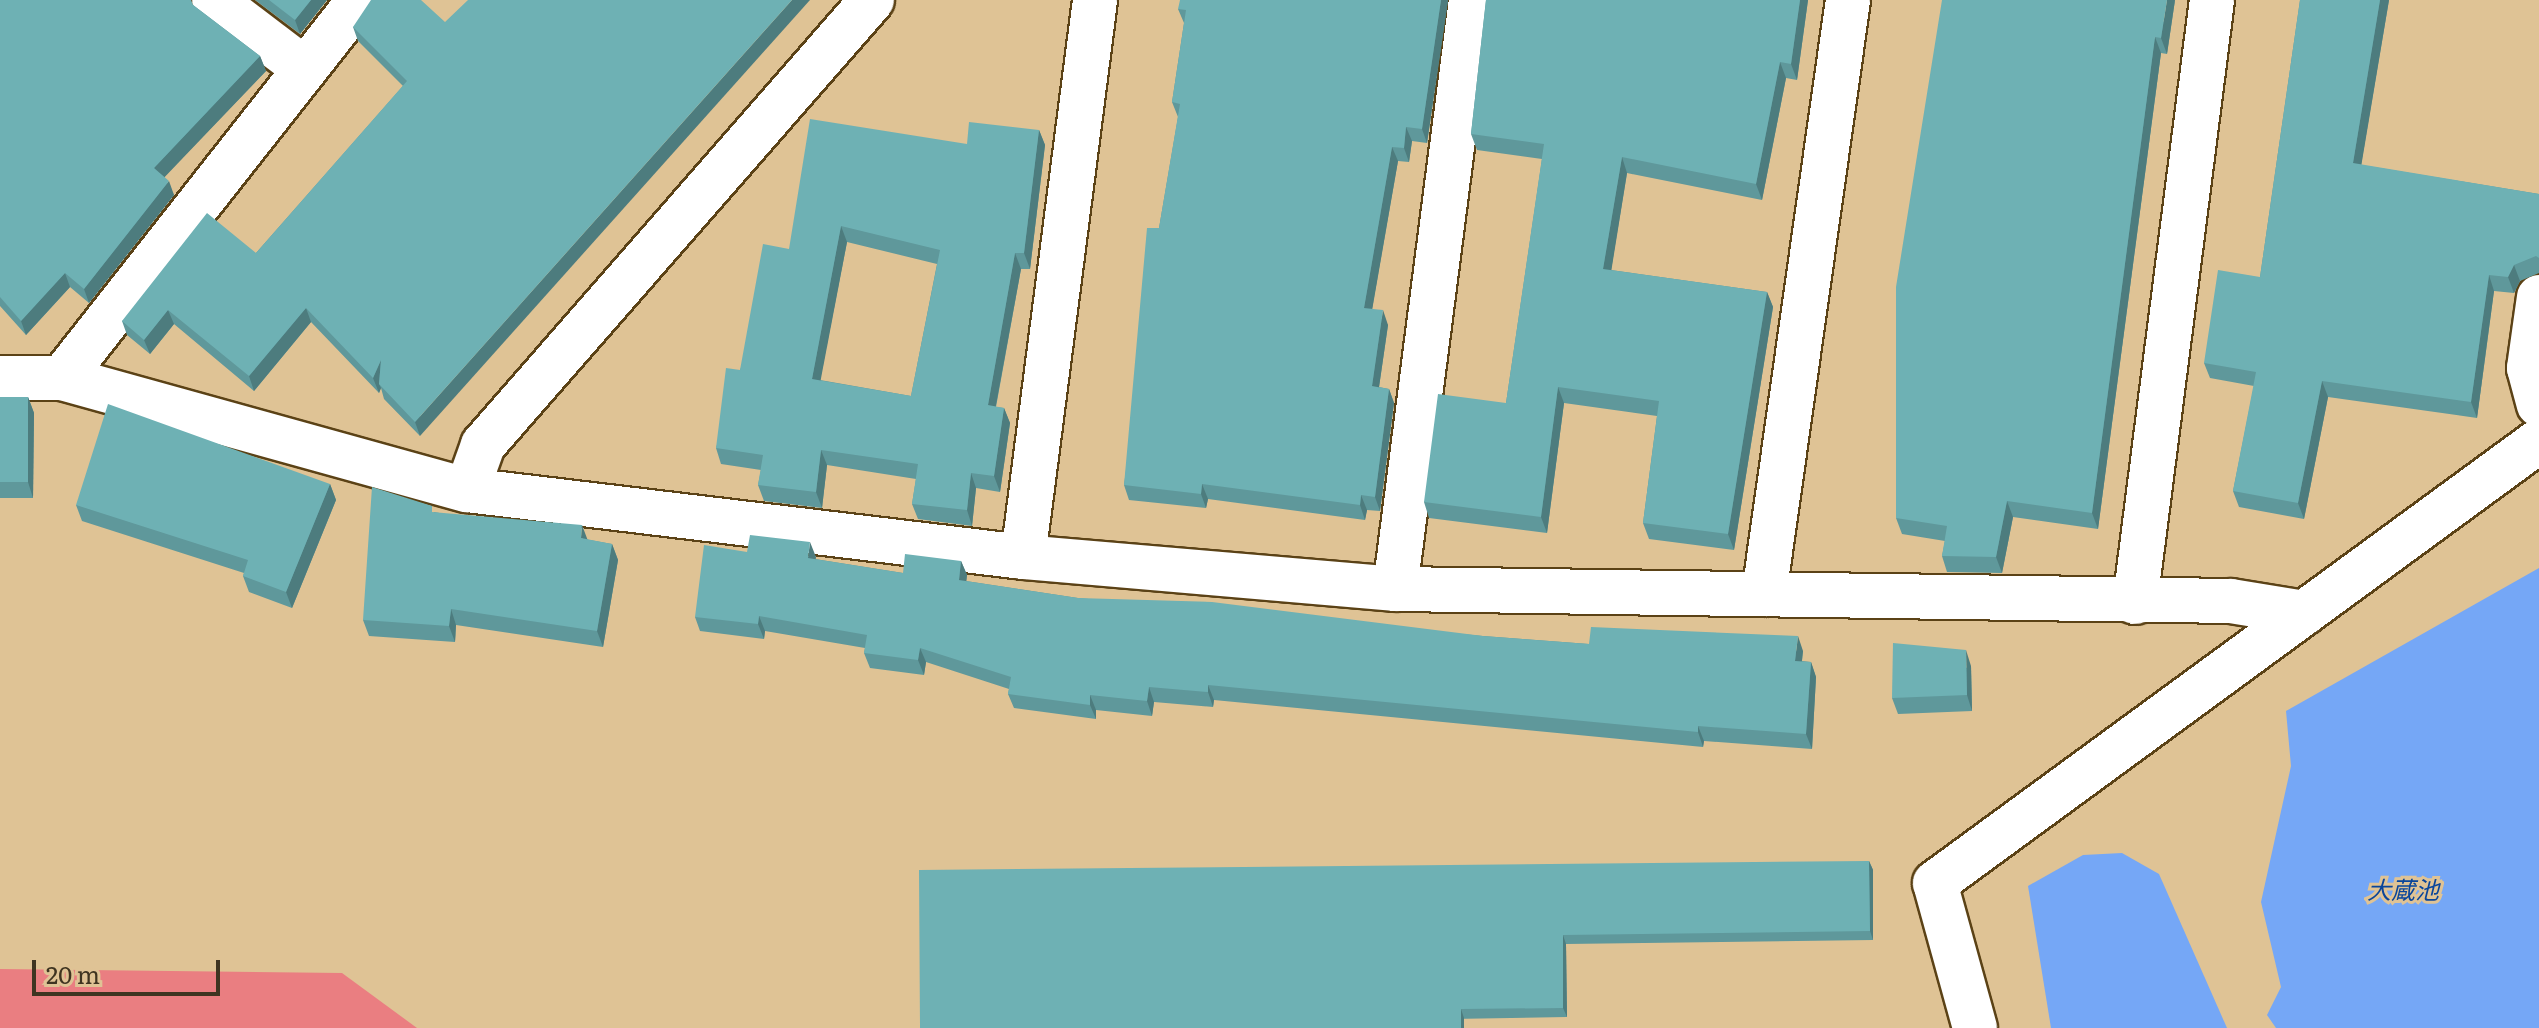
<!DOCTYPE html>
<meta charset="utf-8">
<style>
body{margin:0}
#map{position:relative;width:2539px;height:1028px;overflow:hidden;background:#dfc395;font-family:Literata,"Noto Sans JP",serif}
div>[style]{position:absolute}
.green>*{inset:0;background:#ea7e81}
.water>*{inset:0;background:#75a7f6}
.roads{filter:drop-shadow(2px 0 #5b4216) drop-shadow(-2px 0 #5b4216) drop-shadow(0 2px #5b4216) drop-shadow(0 -2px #5b4216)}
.minor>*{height:44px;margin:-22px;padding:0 22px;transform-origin:22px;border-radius:22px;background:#fff}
.wall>*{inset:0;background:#5f989b}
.shaded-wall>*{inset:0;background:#4d7c7e}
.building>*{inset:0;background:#6eb1b4}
span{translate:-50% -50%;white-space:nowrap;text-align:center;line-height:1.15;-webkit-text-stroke:6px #dfc395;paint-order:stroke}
.water-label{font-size:24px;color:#09459b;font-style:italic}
.scale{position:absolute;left:32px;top:960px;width:188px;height:36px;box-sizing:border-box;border:4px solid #3f3421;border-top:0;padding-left:10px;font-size:24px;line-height:28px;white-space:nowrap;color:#3f3421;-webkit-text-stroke:6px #dfc395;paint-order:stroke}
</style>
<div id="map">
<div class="green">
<div style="clip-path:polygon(0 969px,342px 973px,417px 1028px,0 1028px)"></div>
</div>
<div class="water">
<div style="clip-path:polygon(2539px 568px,2539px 1028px,2276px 1028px,2267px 1015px,2281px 987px,2261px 902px,2291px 766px,2286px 711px)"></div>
<div style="clip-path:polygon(2122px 853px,2159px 874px,2227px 1028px,2051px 1028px,2028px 886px,2083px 855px)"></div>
</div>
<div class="roads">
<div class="minor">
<div style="left:214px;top:0;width:109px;rotate:37.2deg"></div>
<div style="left:2539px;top:297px;width:72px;rotate:98deg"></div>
<div style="left:2529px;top:368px;width:38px;rotate:75deg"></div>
<div style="left:0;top:378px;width:62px"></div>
<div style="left:62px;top:378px;width:420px;rotate:15.5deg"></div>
<div style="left:467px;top:490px;width:560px;rotate:6.87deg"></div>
<div style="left:1023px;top:557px;width:373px;rotate:4.9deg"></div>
<div style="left:1395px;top:589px;width:836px;rotate:0.82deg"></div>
<div style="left:2231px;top:601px;width:74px;rotate:9.3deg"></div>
<div style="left:62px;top:378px;width:481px;rotate:-51.8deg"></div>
<div style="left:467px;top:490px;width:48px;rotate:-70.4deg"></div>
<div style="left:483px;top:445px;width:591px;rotate:-48.84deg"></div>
<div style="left:1023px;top:557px;width:562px;rotate:-82.63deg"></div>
<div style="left:1395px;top:589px;width:594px;rotate:-82.65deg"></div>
<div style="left:1764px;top:594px;width:600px;rotate:-81.95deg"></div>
<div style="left:2135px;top:602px;width:607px;rotate:-82.71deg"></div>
<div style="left:1975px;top:1028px;width:150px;rotate:-105.4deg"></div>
<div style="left:1935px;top:883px;width:748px;rotate:-36.2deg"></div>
</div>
</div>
<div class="wall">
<div style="clip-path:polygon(0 0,193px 5px,260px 56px,266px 71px,164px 177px,174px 195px,89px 303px,70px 287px,26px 335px,0 306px)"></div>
<div style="clip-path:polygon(255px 0,327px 0,300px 34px)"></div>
<div style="clip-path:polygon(421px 0,420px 436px,384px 399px,381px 388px,379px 393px,311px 322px,254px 391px,174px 324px,150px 354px,127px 335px,122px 321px,256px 253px,403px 86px,358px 41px,353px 27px)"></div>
<div style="clip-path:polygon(1448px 0,1427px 143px,1412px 141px,1409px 162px,1398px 161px,1372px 309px,1388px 325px,1379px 387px,1389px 389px,1394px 403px,1380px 511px,1367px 510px,1365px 520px,1208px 499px,1206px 508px,1129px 500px,1124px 485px,1159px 228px,1178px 117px,1172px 102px,1184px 23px,1178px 9px)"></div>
<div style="clip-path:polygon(1486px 0,1808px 0,1797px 80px,1786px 78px,1762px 200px,1627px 173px,1611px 270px,1767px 292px,1773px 307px,1734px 550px,1649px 539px,1643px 523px,1657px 416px,1564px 403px,1547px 533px,1429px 518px,1424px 502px,1506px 403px,1542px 159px,1477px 150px,1471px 134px)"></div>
<div style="clip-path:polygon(2175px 0,2167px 54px,2161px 53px,2098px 529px,2013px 517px,2002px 573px,1947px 572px,1942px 556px,1945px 541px,1902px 534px,1896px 518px)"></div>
<div style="clip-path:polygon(2300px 0,2389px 0,2361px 165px,2539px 194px,2539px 273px,2520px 281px,2514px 293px,2494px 291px,2477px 418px,2328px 397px,2304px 519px,2239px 507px,2233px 491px,2254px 386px,2210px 378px,2204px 363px,2260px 277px)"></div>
<div style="clip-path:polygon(evenodd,1039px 130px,1045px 145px,1030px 269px,1021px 269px,996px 407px,1004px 408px,1010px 423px,1000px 492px,976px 488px,972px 526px,918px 519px,912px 504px,916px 479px,827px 465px,822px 508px,764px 501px,758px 485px,761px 470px,721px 464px,716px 448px,740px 370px,789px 249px,967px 144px,1039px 130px,847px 242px,937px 264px,911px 396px,820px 380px,847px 242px)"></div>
<div style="clip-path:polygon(0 397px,28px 397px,34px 413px,33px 498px,0 498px)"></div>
<div style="clip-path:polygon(330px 484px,336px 500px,292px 608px,249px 592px,243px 576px,244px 573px,82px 521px,76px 505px)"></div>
<div style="clip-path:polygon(434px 512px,612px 544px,618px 560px,603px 647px,456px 625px,455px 642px,369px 636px,363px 620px)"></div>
<div style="clip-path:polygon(747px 552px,816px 557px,815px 559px,903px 573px,961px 561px,967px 575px,966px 581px,1078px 598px,1483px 636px,1589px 644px,1803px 651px,1802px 661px,1811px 662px,1816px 677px,1812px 749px,1704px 741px,1703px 747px,1214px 700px,1213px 707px,1154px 702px,1152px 716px,1096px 710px,1096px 719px,1014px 708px,1008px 694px,1009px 689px,926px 662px,924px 675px,870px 668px,864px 653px,865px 648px,765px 631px,764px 639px,700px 631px,695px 617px)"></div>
<div style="clip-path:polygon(1971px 666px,1972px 711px,1898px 714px,1892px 698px)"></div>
<div style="clip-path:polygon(1869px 861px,1873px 870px,1873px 940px,1566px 944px,1567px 1017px,920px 1028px)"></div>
</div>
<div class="shaded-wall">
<div style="clip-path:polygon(311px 0,327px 0,300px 34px,295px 20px)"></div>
<div style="clip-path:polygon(792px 0,810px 0,420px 436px,415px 422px)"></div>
<div style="clip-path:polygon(1441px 0,1448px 0,1427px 143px,1422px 129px)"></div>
<div style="clip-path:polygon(1800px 0,1808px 0,1797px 80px,1791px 64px)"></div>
<div style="clip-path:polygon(2167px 0,2175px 0,2167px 54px,2161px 38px)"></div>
<div style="clip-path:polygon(2380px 0,2389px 0,2359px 179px,2353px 163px)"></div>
<div style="clip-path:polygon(2155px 37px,2161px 53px,2098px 529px,2092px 513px)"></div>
<div style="clip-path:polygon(260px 56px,266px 71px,159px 183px,154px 168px)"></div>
<div style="clip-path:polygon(1780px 62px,1786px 78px,1762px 200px,1756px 184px)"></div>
<div style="clip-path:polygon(1406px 127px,1412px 141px,1409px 162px,1404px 148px)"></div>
<div style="clip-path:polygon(1039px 130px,1045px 145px,1030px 269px,1024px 253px)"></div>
<div style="clip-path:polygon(1392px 147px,1398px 161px,1370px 322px,1364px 308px)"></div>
<div style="clip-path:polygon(1622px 157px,1627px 173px,1609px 285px,1603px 269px)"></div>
<div style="clip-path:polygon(169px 181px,174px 195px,89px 303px,84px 289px)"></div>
<div style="clip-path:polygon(841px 226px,847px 242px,818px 394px,812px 379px)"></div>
<div style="clip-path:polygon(1015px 253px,1021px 269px,993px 421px,988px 405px)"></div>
<div style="clip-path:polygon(2514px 265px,2520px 281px,2514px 293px,2508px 277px)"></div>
<div style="clip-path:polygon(65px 273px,70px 287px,26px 335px,21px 321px)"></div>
<div style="clip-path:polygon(2489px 275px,2494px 291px,2477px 418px,2471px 402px)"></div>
<div style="clip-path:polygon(1767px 292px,1773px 307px,1734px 550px,1728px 534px)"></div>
<div style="clip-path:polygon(306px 308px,311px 322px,254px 391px,249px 376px)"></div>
<div style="clip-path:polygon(168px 310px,174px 324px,150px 354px,144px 340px)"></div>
<div style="clip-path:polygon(1383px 310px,1388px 325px,1377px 401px,1372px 386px)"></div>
<div style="clip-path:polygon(381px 360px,379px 384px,381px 388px,379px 393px,373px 378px)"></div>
<div style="clip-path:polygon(2322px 381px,2328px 397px,2304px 519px,2298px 503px)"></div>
<div style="clip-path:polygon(1558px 387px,1564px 403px,1547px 533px,1541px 517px)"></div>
<div style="clip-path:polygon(1389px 389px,1394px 403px,1380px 511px,1375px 497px)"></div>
<div style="clip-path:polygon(28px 397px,34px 413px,33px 498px,28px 482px)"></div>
<div style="clip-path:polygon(1004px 408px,1010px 423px,1000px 492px,994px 476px)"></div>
<div style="clip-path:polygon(821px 450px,827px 465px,822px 508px,816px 492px)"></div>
<div style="clip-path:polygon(971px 473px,976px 488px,972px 526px,967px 510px)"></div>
<div style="clip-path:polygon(330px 484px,336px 500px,292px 608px,286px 592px)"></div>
<div style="clip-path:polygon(1202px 484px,1208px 499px,1206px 508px,1201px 494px)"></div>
<div style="clip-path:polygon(1361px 495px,1367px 510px,1365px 520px,1360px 505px)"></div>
<div style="clip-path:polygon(2007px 501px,2013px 517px,2002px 573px,1996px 557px)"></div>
<div style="clip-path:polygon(582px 525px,588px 541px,581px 538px)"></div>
<div style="clip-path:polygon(810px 542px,816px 557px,814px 572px,808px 558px)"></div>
<div style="clip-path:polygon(612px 544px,618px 560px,603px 647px,597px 631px)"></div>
<div style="clip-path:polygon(961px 561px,967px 575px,965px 595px,959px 580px)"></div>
<div style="clip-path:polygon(451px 609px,456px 625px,455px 642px,449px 626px)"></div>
<div style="clip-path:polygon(759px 616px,765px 631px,764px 639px,758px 624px)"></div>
<div style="clip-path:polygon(1798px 636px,1803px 651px,1800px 676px,1795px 661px)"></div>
<div style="clip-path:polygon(920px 648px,926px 662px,924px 675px,918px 660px)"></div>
<div style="clip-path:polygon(1966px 650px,1971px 666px,1972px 711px,1967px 695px)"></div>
<div style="clip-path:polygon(1811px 662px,1816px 677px,1812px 749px,1806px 734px)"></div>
<div style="clip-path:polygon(1208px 685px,1214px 700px,1213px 707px,1208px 692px)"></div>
<div style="clip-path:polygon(1149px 687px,1154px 702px,1152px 716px,1147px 701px)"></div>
<div style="clip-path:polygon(1090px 695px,1096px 710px,1096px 719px,1090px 705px)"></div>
<div style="clip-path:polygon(1698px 726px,1704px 741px,1703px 747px,1698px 732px)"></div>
<div style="clip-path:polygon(1869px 861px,1873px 870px,1873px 940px,1870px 931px)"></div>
<div style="clip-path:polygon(1563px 935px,1566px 944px,1567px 1017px,1563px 1008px)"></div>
<div style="clip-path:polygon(1461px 1009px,1464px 1018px,1464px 1028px,1461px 1028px)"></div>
</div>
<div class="building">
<div style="clip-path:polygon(0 0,191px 0,193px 5px,260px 56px,154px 168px,169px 181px,84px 289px,65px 273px,21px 321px,0 297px)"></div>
<div style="clip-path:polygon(269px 0,311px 0,295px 20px)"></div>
<div style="clip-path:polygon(371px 0,421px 0,445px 22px,468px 0,792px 0,415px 422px,379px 384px,381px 360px,373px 378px,306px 308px,249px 376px,168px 310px,144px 340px,122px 321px,207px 213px,256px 253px,407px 81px,353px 27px)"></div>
<div style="clip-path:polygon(1180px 0,1441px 0,1422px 129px,1406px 127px,1404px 148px,1392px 147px,1364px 308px,1383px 310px,1372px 386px,1389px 389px,1375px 497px,1361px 495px,1360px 505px,1202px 484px,1201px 494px,1124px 485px,1147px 228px,1159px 228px,1180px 104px,1172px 102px,1186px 10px,1178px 9px)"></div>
<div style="clip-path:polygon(1486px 0,1800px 0,1791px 64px,1780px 62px,1756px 184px,1622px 157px,1603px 269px,1767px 292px,1728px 534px,1643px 523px,1659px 401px,1558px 387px,1541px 517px,1424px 502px,1438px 394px,1506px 403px,1544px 144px,1471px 134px)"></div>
<div style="clip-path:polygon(1942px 0,2167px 0,2161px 38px,2155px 37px,2092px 513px,2007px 501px,1996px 557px,1942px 556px,1947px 526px,1896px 518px,1896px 287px)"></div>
<div style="clip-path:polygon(2300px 0,2380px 0,2353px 163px,2539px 194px,2539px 258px,2536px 256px,2514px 265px,2508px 277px,2489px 275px,2471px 402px,2322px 381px,2298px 503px,2233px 491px,2256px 372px,2204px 363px,2218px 270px,2260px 277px)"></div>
<div style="clip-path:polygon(evenodd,810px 119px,967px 144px,969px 122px,1039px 130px,1024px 253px,1015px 253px,988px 405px,1004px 408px,994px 476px,971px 473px,967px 510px,912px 504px,918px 464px,821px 450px,816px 492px,758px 485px,763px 455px,716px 448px,726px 368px,740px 370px,763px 244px,789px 249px,810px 119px,841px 226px,940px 250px,911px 396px,812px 379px,841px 226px)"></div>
<div style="clip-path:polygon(0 397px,28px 397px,28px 482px,0 482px)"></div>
<div style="clip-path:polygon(108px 404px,330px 484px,286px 592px,243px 576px,248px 560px,76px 505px)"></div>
<div style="clip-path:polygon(372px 487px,432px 506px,432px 512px,582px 525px,581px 538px,612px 544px,597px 631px,451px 609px,449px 626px,363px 620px)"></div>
<div style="clip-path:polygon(750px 535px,810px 542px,808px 558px,903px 573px,905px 554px,961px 561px,959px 580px,1078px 598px,1212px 602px,1483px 636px,1589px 644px,1591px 627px,1798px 636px,1795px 661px,1811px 662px,1806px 734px,1698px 726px,1698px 732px,1208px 685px,1208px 692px,1149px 687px,1147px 701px,1090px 695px,1090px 705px,1008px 694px,1011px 677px,920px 648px,918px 660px,864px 653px,867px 635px,759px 616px,758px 624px,695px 617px,704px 545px,747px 552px)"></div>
<div style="clip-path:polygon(1893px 643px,1966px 650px,1967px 695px,1892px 698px)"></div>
<div style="clip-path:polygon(1869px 861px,1870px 931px,1563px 935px,1563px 1008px,1461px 1009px,1461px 1028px,920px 1028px,919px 870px)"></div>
</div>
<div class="water-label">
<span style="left:2403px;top:889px">大蔵池</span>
</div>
<div class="scale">20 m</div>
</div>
